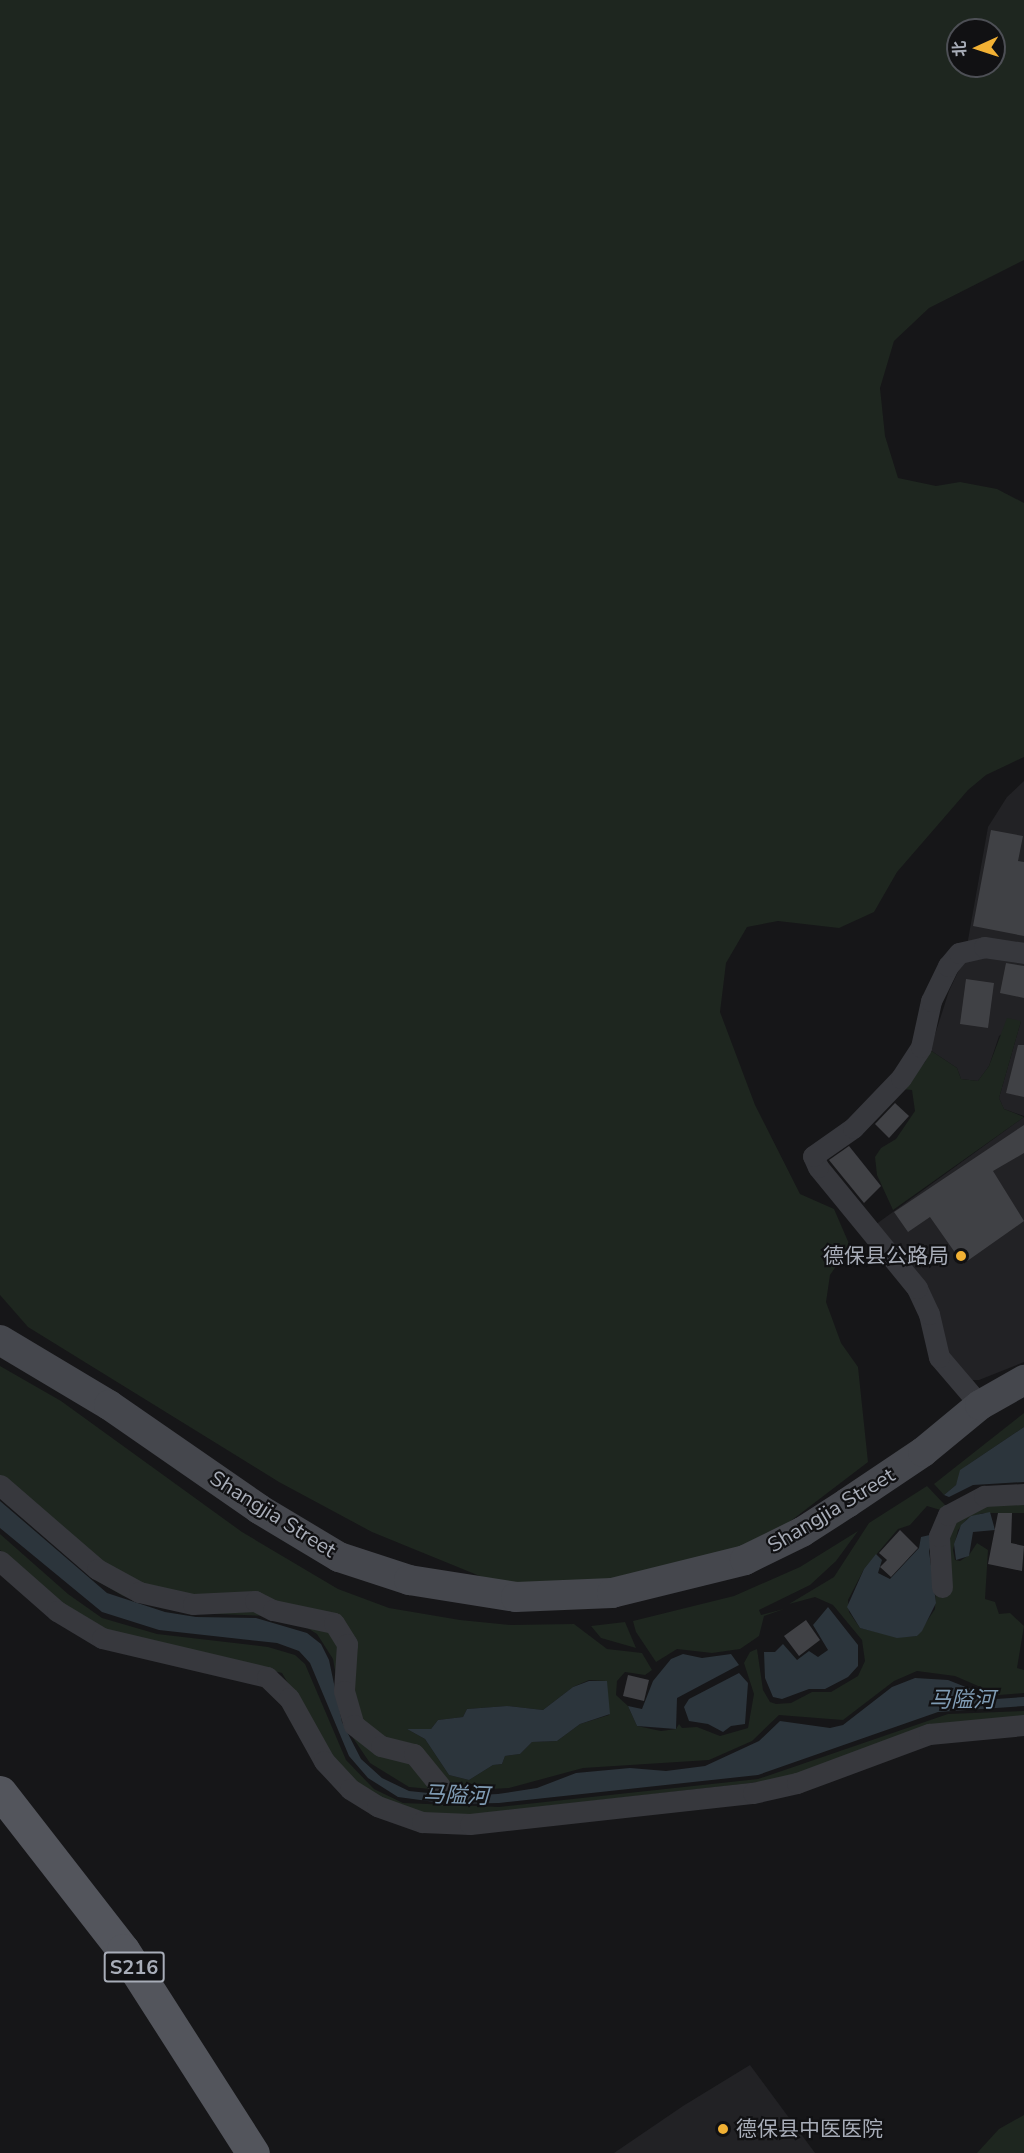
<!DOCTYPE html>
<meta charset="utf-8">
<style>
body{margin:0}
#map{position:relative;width:1024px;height:2153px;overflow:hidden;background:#161618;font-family:"Nunito Sans","Noto Sans SC",sans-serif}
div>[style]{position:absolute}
.built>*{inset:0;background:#222225}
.green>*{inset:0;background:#1e261f}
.water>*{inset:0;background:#2c353c}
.building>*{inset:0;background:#404145}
.street>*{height:21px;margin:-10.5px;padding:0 10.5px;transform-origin:10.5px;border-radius:10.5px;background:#37383d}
.secondary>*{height:30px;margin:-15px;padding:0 15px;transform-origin:15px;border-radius:15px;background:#45474d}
.primary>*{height:33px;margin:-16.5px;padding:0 16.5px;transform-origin:16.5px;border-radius:16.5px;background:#53555c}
.dots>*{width:16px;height:16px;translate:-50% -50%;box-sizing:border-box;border:3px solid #111113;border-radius:50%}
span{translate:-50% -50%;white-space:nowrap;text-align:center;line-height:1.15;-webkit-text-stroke:4.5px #111113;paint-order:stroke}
.shield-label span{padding:2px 4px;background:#111113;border:2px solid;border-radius:4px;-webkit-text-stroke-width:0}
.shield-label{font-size:20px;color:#a8adb8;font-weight:700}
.poi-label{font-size:21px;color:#a8adb8}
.right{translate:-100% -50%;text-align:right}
.left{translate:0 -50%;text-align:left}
.street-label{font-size:21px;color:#a8adb8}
.water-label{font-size:22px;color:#7f9bb3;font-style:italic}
.north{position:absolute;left:946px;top:18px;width:60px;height:60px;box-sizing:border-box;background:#111113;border:2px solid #4d4f55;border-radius:50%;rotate:267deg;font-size:16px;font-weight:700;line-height:24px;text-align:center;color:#a8adb8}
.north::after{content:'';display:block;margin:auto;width:21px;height:27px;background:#f2b134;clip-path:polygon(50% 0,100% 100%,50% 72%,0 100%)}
</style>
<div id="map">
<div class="built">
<div style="clip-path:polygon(1024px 781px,1024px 1116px,1004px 1109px,999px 1098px,1021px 1021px,999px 1036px,989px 1066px,978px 1081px,961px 1079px,957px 1068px,930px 1050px,949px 991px,965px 957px,988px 827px,1007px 797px)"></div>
<div style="clip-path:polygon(1024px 1117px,1024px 1362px,979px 1380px,971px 1380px,955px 1368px,875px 1225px)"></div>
<div style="clip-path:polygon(750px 2065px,815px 2153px,614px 2153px,683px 2106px)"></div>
</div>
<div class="green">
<div style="clip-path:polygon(evenodd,0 0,1024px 0,1024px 260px,929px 308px,894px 341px,880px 388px,885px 436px,898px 478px,936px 486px,960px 482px,997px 489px,1024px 503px,1024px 757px,986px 775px,968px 790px,897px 872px,874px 912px,839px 928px,778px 921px,747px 927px,726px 963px,720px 1012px,755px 1105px,800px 1194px,834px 1209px,850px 1246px,830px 1275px,826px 1302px,841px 1343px,858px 1367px,868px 1462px,767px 1539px,652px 1572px,584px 1583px,538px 1587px,492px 1581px,372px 1532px,279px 1482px,28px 1327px,0 1295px,0 0,958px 30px,994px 30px,994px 66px,958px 66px,958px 30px)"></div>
<div style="clip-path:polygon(1007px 1018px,1021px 1021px,999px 1098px,1004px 1109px,1024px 1117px,893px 1210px,877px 1175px,875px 1157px,881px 1148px,896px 1139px,915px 1111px,912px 1090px,902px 1089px,925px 1062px,930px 1050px,957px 1068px,961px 1079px,978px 1081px,989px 1066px)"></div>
<div style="clip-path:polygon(evenodd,0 1366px,61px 1401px,242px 1532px,338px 1589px,389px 1608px,460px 1620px,511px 1625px,574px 1624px,607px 1649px,642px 1653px,652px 1670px,645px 1675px,625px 1672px,617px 1681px,616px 1695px,628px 1706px,637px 1726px,661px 1731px,676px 1729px,679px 1724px,682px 1728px,697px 1727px,720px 1736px,748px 1728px,754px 1694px,744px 1663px,750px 1652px,757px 1649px,763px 1690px,770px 1702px,776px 1704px,791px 1703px,812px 1692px,831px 1692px,858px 1676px,865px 1661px,862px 1640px,833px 1605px,815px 1597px,789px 1604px,834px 1577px,869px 1523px,927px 1486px,945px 1505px,944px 1511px,927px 1506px,910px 1525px,898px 1529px,864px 1569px,848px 1600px,849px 1612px,860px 1628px,897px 1637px,917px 1636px,935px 1609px,936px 1582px,940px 1592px,946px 1590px,947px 1536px,952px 1522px,983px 1502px,1024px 1500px,1024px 1513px,983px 1513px,967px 1519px,958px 1530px,953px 1550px,955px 1560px,960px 1561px,969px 1555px,977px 1543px,988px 1550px,985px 1599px,995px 1602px,999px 1614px,1010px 1613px,1024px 1626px,1017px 1668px,1024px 1670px,1024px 1693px,999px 1695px,955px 1676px,917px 1671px,894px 1681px,843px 1720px,779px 1715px,752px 1741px,709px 1760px,583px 1768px,509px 1788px,453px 1791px,409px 1787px,370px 1763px,351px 1735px,342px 1710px,333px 1659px,317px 1634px,301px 1624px,269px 1616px,193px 1613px,123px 1596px,94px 1579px,0 1494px,0 1489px,94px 1570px,138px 1596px,190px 1606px,254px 1604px,269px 1612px,330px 1625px,344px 1648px,342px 1696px,352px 1726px,377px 1747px,411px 1756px,431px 1783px,443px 1787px,416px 1753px,379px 1743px,356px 1722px,347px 1693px,350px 1645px,338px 1623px,322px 1615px,273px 1607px,252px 1598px,193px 1601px,138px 1589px,99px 1568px,0 1481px,0 1366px,589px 1680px,606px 1681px,609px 1715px,580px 1724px,557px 1741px,532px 1742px,520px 1754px,505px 1756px,502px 1764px,493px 1765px,469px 1780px,449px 1775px,425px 1739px,407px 1729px,431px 1729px,438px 1720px,463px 1717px,467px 1709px,507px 1706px,543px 1710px,573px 1687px,589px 1680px)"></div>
<div style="clip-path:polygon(1024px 1413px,1024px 1427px,966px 1466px,956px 1485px,944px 1495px,934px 1484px)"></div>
<div style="clip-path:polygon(858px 1531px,836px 1561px,810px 1585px,759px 1610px,761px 1615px,784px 1609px,764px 1616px,759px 1636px,740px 1649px,712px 1653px,677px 1649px,656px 1662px,636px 1632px,633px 1621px,734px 1596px,800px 1567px)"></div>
<div style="clip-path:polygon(0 1534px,68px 1594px,102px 1618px,157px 1634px,268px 1647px,295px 1655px,305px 1664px,346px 1760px,374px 1789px,403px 1803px,499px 1807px,758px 1779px,948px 1714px,1024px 1711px,1024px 1718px,778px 1780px,441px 1818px,367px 1795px,332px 1757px,282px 1673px,114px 1634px,82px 1620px,0 1550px)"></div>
<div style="clip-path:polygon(625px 1622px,636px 1648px,601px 1638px,591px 1626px)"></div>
<div style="clip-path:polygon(1024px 2115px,1024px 2153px,977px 2153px,999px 2129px)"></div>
</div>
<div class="water">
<div style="clip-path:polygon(1024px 1427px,1024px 1482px,973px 1485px,949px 1497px,944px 1495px,956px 1485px,960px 1470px)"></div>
<div style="clip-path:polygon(0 1501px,107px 1593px,165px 1612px,196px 1617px,256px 1618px,307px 1633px,321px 1644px,329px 1660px,342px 1722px,361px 1759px,382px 1778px,409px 1791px,457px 1796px,498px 1794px,537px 1788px,576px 1773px,630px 1768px,666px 1771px,705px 1766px,759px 1741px,780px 1721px,830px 1728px,843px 1725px,892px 1687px,915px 1678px,948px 1680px,996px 1699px,1024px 1697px,1024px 1706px,938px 1712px,758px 1775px,499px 1803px,450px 1804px,398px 1797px,368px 1778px,349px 1756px,310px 1663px,299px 1651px,277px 1643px,159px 1630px,102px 1612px,0 1528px)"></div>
<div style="clip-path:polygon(990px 1512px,995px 1530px,973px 1532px,969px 1556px,956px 1560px,954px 1544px,961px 1525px,971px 1516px)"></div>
<div style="clip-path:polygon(934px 1534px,929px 1551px,936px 1603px,922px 1631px,917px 1636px,897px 1638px,860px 1628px,847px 1607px,864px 1569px,876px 1554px,882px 1560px,878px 1573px,890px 1579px,919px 1548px,921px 1537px)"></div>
<div style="clip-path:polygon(828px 1607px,858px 1645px,858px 1666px,848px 1677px,825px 1689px,809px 1689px,782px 1699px,773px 1697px,765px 1678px,764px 1652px,775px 1652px,783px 1644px,797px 1660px,809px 1651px,818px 1657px,828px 1650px,813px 1625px)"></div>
<div style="clip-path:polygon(683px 1654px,702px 1658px,731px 1654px,739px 1665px,677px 1698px,676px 1729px,637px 1726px,628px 1706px,642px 1709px,653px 1681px,671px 1659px)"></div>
<div style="clip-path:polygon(739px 1673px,748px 1683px,745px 1724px,731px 1726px,723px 1732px,708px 1724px,689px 1721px,684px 1707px,689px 1699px)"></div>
<div style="clip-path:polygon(589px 1681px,607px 1681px,610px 1714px,580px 1724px,557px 1741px,532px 1742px,520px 1754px,505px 1756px,502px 1764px,493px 1765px,469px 1780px,449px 1775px,425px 1739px,407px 1729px,431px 1729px,438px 1720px,463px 1717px,467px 1709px,507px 1706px,543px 1710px,573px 1687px)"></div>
</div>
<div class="building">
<div style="clip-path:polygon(991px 830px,1023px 836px,1018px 861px,1024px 862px,1024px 936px,973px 926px)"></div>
<div style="clip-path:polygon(1006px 963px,1024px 966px,1024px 998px,1000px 993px)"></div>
<div style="clip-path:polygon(966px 979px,994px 983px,988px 1028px,960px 1024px)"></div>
<div style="clip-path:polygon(1018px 1045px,1024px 1045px,1024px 1097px,1006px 1093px)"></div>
<div style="clip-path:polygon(895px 1103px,909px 1116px,889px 1138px,875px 1124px)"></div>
<div style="clip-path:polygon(1024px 1125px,1024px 1153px,993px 1171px,1024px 1221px,963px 1264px,930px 1217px,908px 1232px,894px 1212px)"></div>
<div style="clip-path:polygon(849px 1146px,881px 1186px,864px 1203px,829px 1160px)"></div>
<div style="clip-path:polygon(998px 1513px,1012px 1513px,1011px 1543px,1024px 1546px,1022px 1571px,988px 1564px)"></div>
<div style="clip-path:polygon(900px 1530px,918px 1548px,891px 1577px,880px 1567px,887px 1560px,879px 1553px)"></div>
<div style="clip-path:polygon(806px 1620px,820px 1640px,799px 1656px,784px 1636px)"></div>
<div style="clip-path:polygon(628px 1675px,649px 1680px,644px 1701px,623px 1696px)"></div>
</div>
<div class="street">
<div style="left:980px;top:1405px;width:63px;rotate:-130.5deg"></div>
<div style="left:939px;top:1357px;width:44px;rotate:-103.1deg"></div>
<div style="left:929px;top:1314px;width:29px;rotate:-115deg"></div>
<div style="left:917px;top:1288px;width:156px;rotate:-129.3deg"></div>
<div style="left:818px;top:1167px;width:12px;rotate:-114deg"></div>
<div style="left:813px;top:1156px;width:49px;rotate:-35deg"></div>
<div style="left:853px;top:1128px;width:69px;rotate:-46.2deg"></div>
<div style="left:901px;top:1078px;width:37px;rotate:-57deg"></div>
<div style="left:921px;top:1047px;width:47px;rotate:-77.7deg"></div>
<div style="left:931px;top:1001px;width:39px;rotate:-64deg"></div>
<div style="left:948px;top:966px;width:17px;rotate:-50deg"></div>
<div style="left:959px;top:953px;width:26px;rotate:-13deg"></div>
<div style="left:984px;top:947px;width:40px;rotate:8.5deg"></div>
<div style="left:0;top:1485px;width:128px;rotate:40.9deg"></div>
<div style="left:97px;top:1569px;width:48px;rotate:28.7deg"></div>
<div style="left:139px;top:1592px;width:55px;rotate:12.5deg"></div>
<div style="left:193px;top:1604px;width:62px;rotate:-2.8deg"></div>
<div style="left:255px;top:1601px;width:20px;rotate:27deg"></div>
<div style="left:273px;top:1610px;width:62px;rotate:12deg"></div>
<div style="left:334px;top:1623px;width:25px;rotate:58deg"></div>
<div style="left:347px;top:1644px;width:47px;rotate:93.7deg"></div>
<div style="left:344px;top:1691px;width:35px;rotate:74deg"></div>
<div style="left:354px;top:1725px;width:34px;rotate:38deg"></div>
<div style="left:381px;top:1746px;width:34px;rotate:14deg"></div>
<div style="left:414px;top:1754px;width:41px;rotate:50.9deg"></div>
<div style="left:0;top:1561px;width:76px;rotate:41.3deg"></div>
<div style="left:57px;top:1611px;width:52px;rotate:31deg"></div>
<div style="left:102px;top:1638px;width:170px;rotate:13.3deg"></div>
<div style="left:267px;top:1677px;width:30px;rotate:44deg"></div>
<div style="left:289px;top:1698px;width:72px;rotate:60.9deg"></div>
<div style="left:324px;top:1761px;width:38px;rotate:47deg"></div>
<div style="left:350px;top:1789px;width:32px;rotate:32deg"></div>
<div style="left:377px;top:1806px;width:48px;rotate:19.6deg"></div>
<div style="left:422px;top:1822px;width:48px;rotate:2.4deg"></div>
<div style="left:470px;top:1824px;width:285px;rotate:-6.3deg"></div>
<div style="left:753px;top:1793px;width:45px;rotate:-12.8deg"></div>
<div style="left:797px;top:1783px;width:141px;rotate:-20.4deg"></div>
<div style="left:929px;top:1734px;width:95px;rotate:-5.4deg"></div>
<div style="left:942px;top:1587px;width:51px;rotate:-93.4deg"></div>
<div style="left:939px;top:1536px;width:23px;rotate:-67deg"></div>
<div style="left:948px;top:1515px;width:41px;rotate:-27.8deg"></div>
<div style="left:984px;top:1496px;width:40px;rotate:-2.9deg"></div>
</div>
<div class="secondary">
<div style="left:0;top:1340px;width:127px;rotate:30.8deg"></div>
<div style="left:109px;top:1405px;width:183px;rotate:34.7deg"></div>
<div style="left:259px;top:1509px;width:93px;rotate:31deg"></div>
<div style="left:339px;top:1557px;width:74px;rotate:18.2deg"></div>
<div style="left:409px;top:1580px;width:108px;rotate:9deg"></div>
<div style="left:516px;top:1597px;width:96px;rotate:-2.4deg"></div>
<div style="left:612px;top:1593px;width:137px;rotate:-13.9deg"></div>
<div style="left:745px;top:1560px;width:64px;rotate:-26.2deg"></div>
<div style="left:802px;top:1532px;width:54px;rotate:-32.8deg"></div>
<div style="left:847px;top:1503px;width:92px;rotate:-33.9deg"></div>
<div style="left:923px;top:1452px;width:74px;rotate:-39.5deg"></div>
<div style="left:980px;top:1405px;width:51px;rotate:-29.6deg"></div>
</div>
<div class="primary">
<div style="left:0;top:1792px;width:200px;rotate:52.1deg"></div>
<div style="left:123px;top:1950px;width:241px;rotate:57.4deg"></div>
</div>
<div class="dots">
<div style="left:961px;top:1256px;background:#f2b134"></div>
<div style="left:723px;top:2129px;background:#f2b134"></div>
</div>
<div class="shield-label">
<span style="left:134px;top:1967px">S216</span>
</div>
<div class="poi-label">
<span class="right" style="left:949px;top:1256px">德保县公路局</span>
<span class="left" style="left:736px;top:2129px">德保县中医医院</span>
</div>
<div class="street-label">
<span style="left:831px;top:1510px;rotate:-31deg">Shangjia Street</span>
<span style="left:273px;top:1514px;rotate:32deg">Shangjia Street</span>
</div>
<div class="water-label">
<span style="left:962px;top:1701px">马隘河</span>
<span style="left:456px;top:1796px;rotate:2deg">马隘河</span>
</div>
<div class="north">北</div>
</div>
